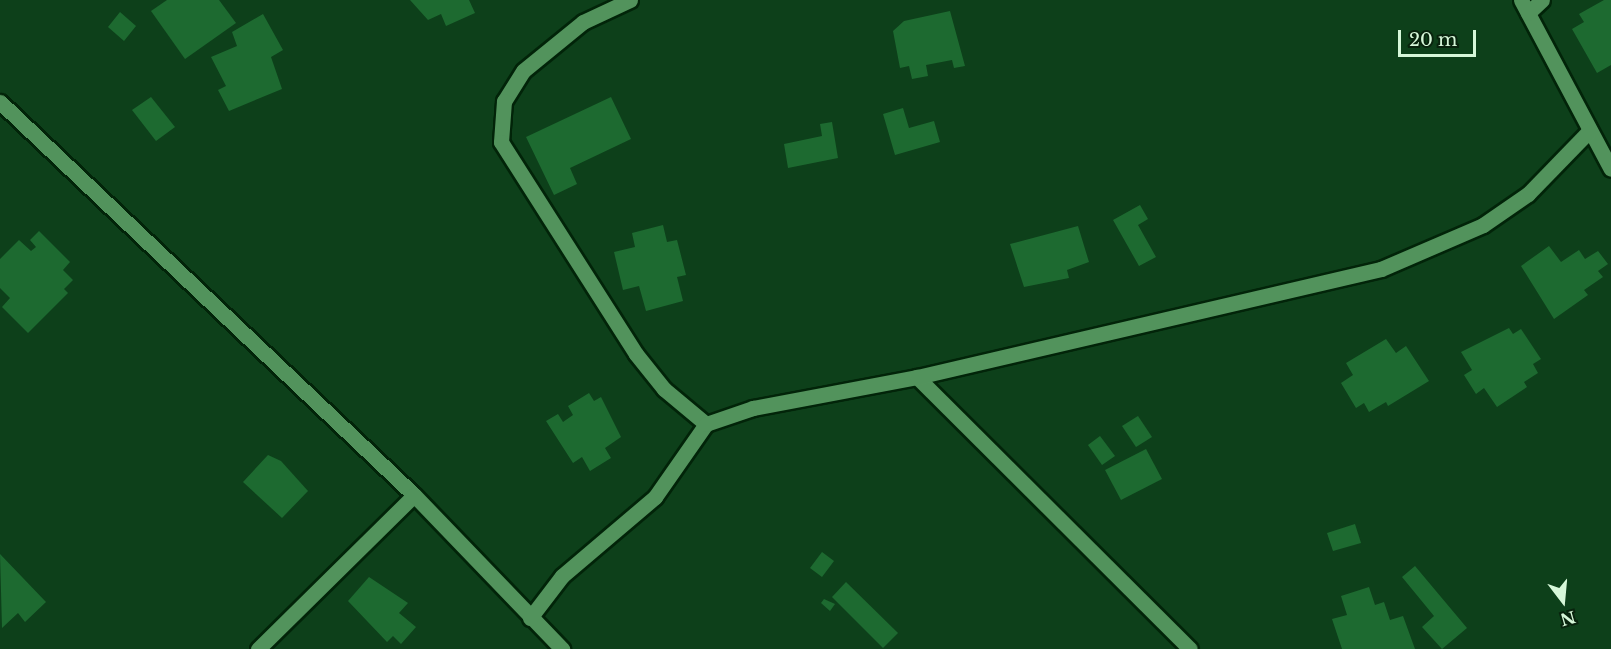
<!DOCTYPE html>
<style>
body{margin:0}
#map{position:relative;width:1611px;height:649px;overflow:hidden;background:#0d401a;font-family:"Libre Baskerville",serif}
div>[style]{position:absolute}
.building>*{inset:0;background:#1d6a30}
.roads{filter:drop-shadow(2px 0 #022409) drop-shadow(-2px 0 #022409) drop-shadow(0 2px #022409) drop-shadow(0 -2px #022409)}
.minor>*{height:15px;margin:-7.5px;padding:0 7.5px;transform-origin:7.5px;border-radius:7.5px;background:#52935c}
span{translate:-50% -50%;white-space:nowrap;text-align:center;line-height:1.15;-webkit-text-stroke:4.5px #08230d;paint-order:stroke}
.north{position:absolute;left:1533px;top:571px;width:60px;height:60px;-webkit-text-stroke:4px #08230d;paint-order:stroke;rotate:164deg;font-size:16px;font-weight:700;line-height:24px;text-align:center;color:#d6f7d9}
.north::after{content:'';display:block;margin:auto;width:21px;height:27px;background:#d6f7d9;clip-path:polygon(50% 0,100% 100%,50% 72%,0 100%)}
.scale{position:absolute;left:1398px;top:30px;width:78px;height:27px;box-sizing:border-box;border:3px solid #d6f7d9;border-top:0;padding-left:8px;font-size:18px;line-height:21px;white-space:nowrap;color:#d6f7d9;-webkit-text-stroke:4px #08230d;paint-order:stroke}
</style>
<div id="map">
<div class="building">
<div style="clip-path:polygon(167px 0,219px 0,236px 23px,185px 59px,151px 11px)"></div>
<div style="clip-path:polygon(410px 0,469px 0,475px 13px,446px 26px,441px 14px,428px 20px)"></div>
<div style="clip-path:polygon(1604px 0,1611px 0,1611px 65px,1597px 73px,1572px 29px,1584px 22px,1579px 14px)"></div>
<div style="clip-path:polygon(950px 11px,965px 66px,954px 68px,952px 60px,926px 65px,928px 76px,912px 79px,909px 66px,900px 68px,893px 31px,904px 21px)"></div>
<div style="clip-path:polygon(120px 12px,136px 26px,124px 41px,108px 27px)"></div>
<div style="clip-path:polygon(263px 14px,283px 50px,271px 57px,282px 89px,229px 111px,218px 90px,226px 86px,211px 57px,237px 46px,232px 32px)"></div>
<div style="clip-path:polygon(151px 97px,175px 127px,156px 141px,132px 110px)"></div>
<div style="clip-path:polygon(611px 97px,631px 139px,570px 168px,577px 184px,554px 195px,526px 137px)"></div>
<div style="clip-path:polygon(903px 108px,909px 128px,934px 121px,940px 142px,895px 155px,883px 114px)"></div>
<div style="clip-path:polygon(832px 122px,838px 158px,788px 168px,784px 144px,822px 136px,820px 124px)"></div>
<div style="clip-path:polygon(1140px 205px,1148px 219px,1138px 225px,1156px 257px,1139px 266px,1113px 220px)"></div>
<div style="clip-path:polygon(663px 225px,667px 242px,677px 240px,686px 275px,677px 277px,683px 301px,646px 311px,639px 286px,623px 290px,614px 252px,635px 247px,632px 233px)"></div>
<div style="clip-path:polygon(1078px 226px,1089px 262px,1067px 270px,1069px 278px,1024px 287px,1010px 244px)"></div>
<div style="clip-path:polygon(39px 231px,70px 262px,63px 270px,73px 280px,64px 289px,68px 293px,28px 333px,2px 307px,10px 298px,0 288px,0 259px,19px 240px,31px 251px,36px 247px,30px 240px)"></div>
<div style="clip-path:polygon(1549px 246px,1561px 262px,1579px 250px,1585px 259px,1598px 251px,1608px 264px,1598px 271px,1603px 277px,1584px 290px,1588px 295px,1554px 319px,1521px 266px)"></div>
<div style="clip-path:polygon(1509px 328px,1513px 334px,1521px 329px,1541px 359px,1533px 364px,1538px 373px,1524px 382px,1527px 387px,1497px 407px,1484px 388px,1476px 394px,1464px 375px,1472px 370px,1461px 352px)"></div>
<div style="clip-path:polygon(1386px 339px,1396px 353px,1406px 346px,1429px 381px,1388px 406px,1386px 402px,1369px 412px,1364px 403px,1356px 408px,1341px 383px,1353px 375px,1346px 363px)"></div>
<div style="clip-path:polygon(589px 393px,594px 401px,601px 397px,621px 437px,605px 448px,611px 458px,590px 471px,582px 457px,573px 463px,546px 421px,558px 414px,563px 422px,573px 415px,568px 406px)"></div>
<div style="clip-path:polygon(1138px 416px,1152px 437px,1136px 447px,1122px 426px)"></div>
<div style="clip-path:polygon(1100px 436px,1115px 456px,1102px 465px,1088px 445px)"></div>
<div style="clip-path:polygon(1146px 449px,1162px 479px,1121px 500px,1105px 470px)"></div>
<div style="clip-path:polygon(268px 455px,281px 461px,308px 491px,282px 518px,243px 482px)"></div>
<div style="clip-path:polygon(1355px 524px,1361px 543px,1333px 551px,1327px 533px)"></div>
<div style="clip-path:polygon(822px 552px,834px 561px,822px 577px,810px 568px)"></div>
<div style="clip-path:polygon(0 554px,46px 602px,25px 622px,18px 613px,2px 628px)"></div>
<div style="clip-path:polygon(1415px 566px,1467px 628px,1442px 649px,1422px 627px,1434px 616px,1402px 577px)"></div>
<div style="clip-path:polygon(369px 577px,408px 603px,399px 613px,416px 627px,401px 644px,393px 636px,387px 642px,348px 601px)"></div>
<div style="clip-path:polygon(846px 582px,898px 633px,883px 648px,832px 597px)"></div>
<div style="clip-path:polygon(1369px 587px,1375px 605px,1384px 602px,1390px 620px,1403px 616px,1415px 649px,1342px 649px,1332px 619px,1347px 615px,1341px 596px)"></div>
<div style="clip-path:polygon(824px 599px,835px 604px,830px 611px,821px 603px)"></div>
</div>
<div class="roads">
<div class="minor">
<div style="left:630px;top:0;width:52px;rotate:154.9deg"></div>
<div style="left:583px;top:22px;width:77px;rotate:140.8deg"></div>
<div style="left:523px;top:71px;width:36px;rotate:122deg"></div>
<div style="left:504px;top:101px;width:41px;rotate:94.2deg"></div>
<div style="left:501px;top:142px;width:251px;rotate:57.5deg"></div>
<div style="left:636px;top:354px;width:45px;rotate:51.3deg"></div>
<div style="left:664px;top:389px;width:55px;rotate:39.8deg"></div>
<div style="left:1521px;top:0;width:191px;rotate:62deg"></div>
<div style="left:1528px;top:13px;width:19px;rotate:-43deg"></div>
<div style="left:0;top:102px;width:571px;rotate:43.51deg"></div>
<div style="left:414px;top:495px;width:214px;rotate:46.1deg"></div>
<div style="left:917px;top:377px;width:385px;rotate:44.9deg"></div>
<div style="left:530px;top:618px;width:53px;rotate:-52.7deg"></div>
<div style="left:562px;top:576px;width:122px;rotate:-40.3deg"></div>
<div style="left:655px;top:497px;width:89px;rotate:-55.1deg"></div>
<div style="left:706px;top:424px;width:50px;rotate:-18.8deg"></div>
<div style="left:753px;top:408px;width:167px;rotate:-10.7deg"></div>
<div style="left:917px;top:377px;width:476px;rotate:-13.1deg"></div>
<div style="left:1381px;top:269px;width:111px;rotate:-23.3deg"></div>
<div style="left:1483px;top:225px;width:55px;rotate:-34.6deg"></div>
<div style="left:1528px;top:194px;width:88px;rotate:-45.9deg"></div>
<div style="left:258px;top:649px;width:219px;rotate:-44.6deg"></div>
</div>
</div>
<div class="north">N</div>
<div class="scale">20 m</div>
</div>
